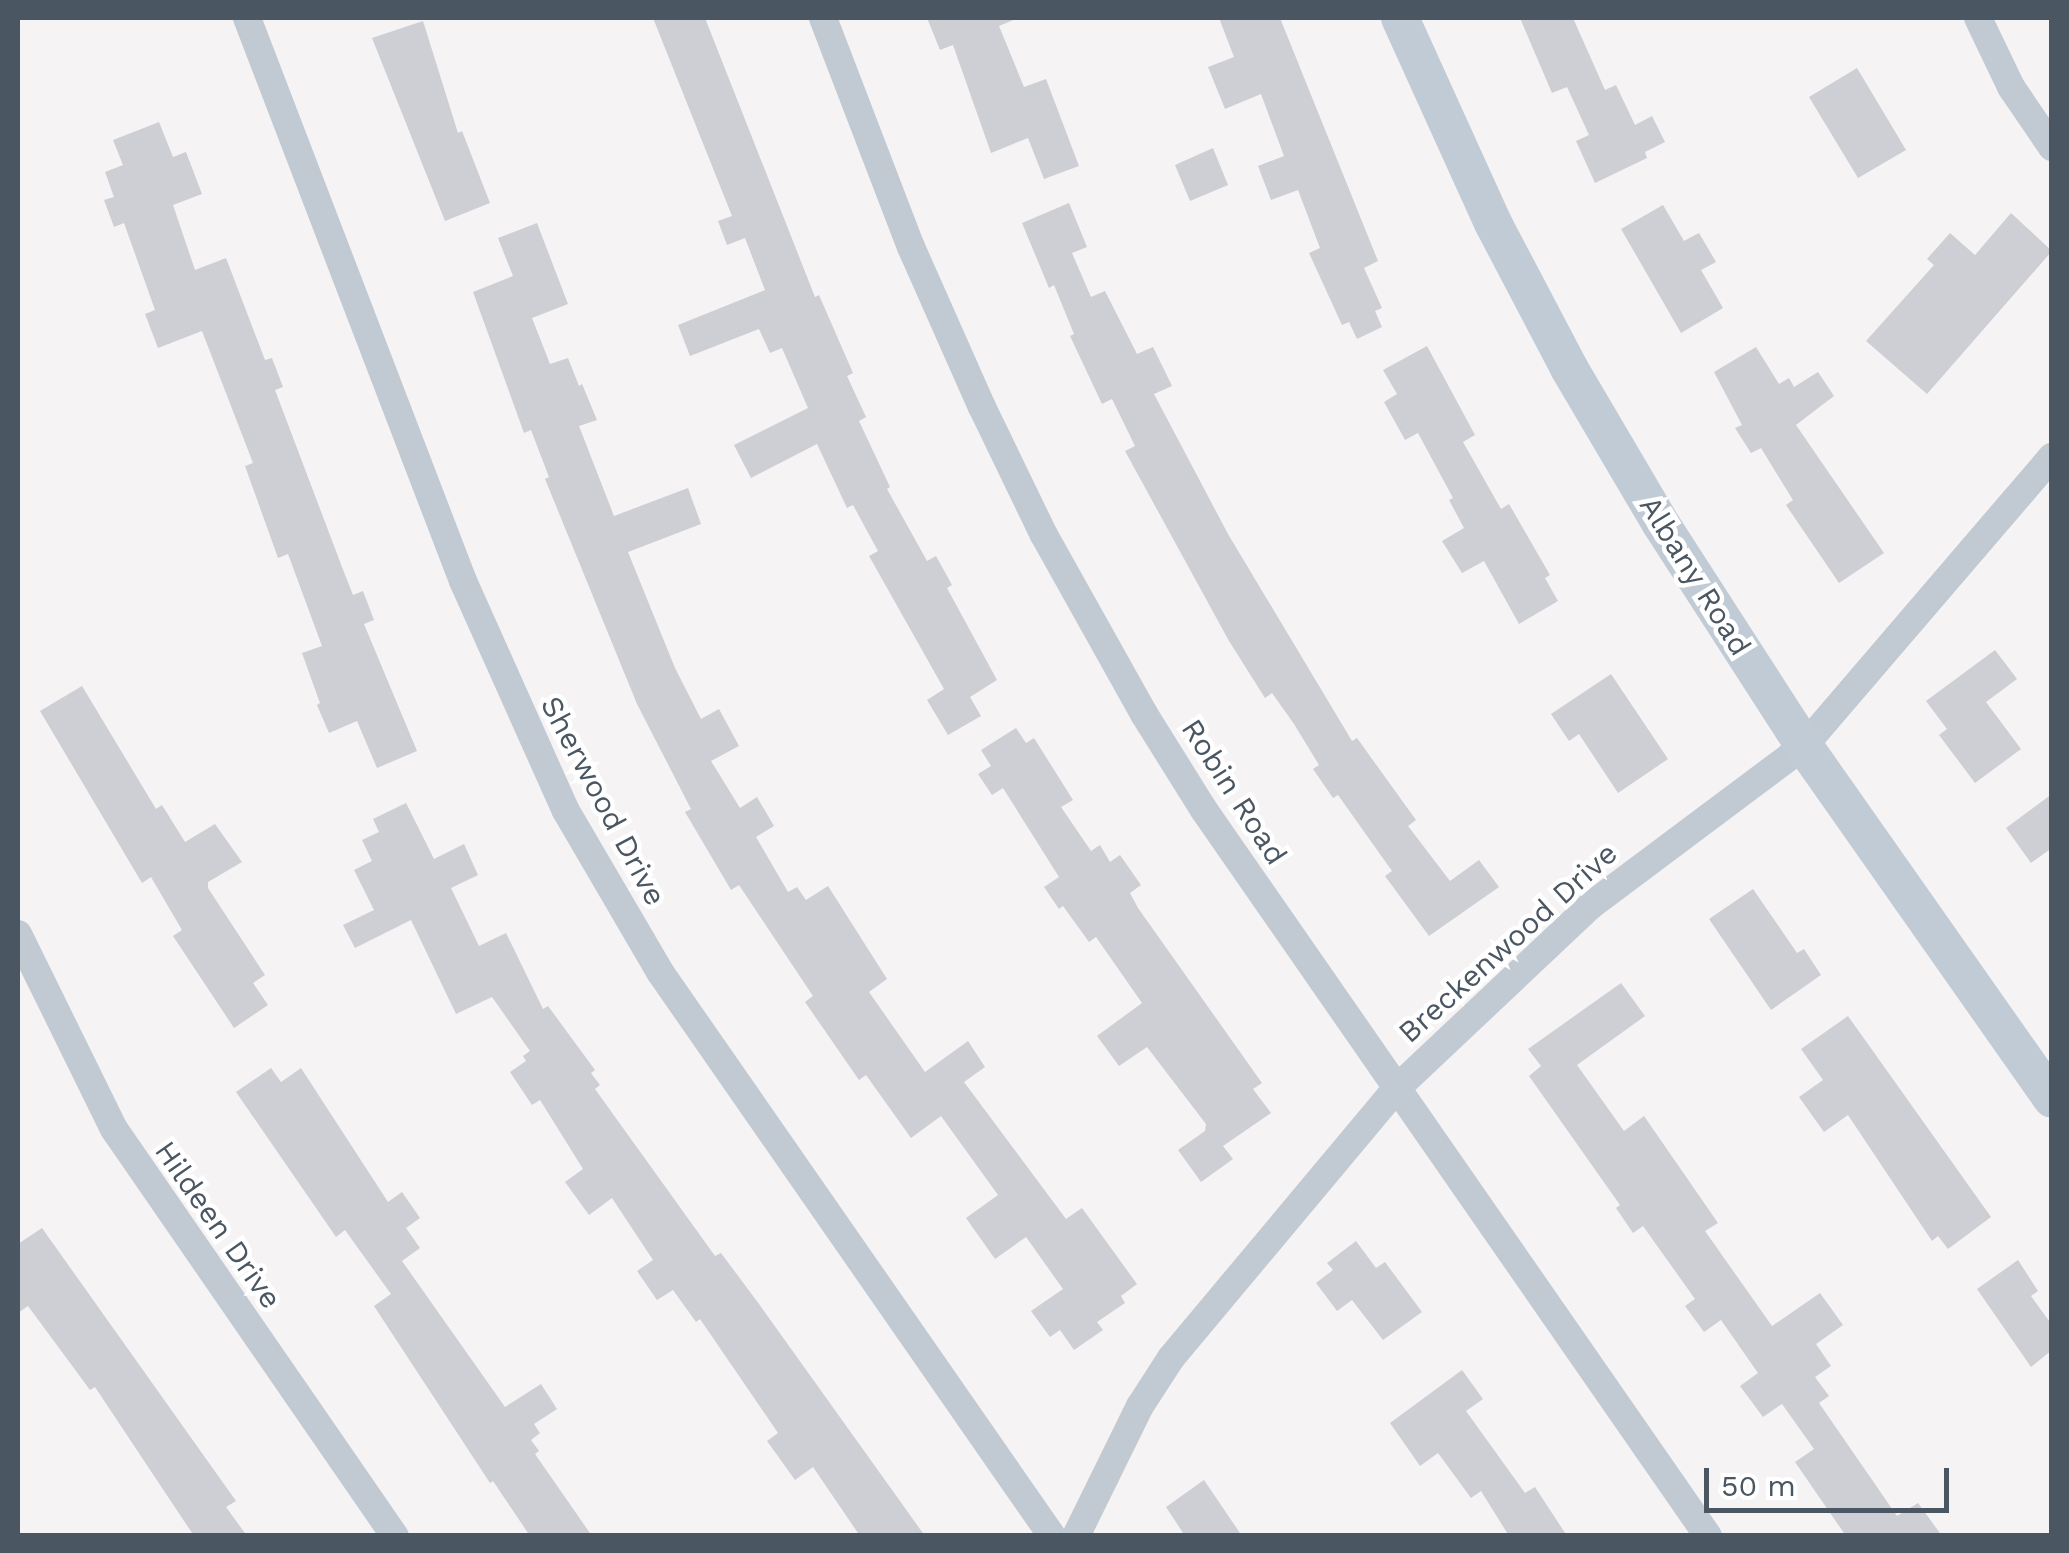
<!DOCTYPE html>
<style>
body{margin:0}
#map{position:relative;width:2069px;height:1553px;overflow:hidden;background:#f5f3f3;font-family:"Work Sans",sans-serif}
div>[style]{position:absolute}
.building>*{inset:0;background:#cdcfd5}
.street>*{height:28px;margin:-14px;padding:0 14px;transform-origin:14px;border-radius:14px;background:#c1cad2}
.secondary>*{height:38px;margin:-19px;padding:0 19px;transform-origin:19px;border-radius:19px;background:#c1cbd6}
span{translate:-50% -50%;white-space:nowrap;text-align:center;line-height:1.15;-webkit-text-stroke:9px #fff;paint-order:stroke}
.street-label{font-size:30px;color:#4a5661}
.frame{position:absolute;inset:0;border:20px solid #4a5661;pointer-events:none}
.scale{position:absolute;left:1704px;top:1468px;width:245px;height:45px;box-sizing:border-box;border:5px solid #4a5661;border-top:0;padding-left:12px;font-size:30px;line-height:35px;white-space:nowrap;color:#4a5661;-webkit-text-stroke:8px #fff;paint-order:stroke}
</style>
<div id="map">
<div class="building">
<div style="clip-path:polygon(653px 18px,705px 18px,815px 297px,819px 295px,853px 373px,847px 376px,866px 417px,859px 421px,890px 487px,887px 489px,927px 561px,936px 556px,952px 585px,947px 588px,997px 680px,970px 697px,981px 716px,948px 735px,927px 700px,944px 689px,869px 556px,878px 551px,853px 505px,847px 508px,817px 444px,751px 478px,734px 445px,808px 408px,782px 348px,770px 353px,759px 329px,690px 356px,678px 325px,765px 290px,745px 238px,727px 245px,718px 221px,732px 216px)"></div>
<div style="clip-path:polygon(927px 18px,1018px 18px,999px 26px,1024px 87px,1046px 79px,1079px 166px,1044px 179px,1028px 138px,991px 153px,953px 45px,940px 50px)"></div>
<div style="clip-path:polygon(1219px 18px,1280px 18px,1378px 261px,1364px 268px,1382px 308px,1375px 311px,1382px 327px,1357px 339px,1349px 322px,1342px 325px,1309px 253px,1320px 248px,1298px 190px,1271px 200px,1258px 166px,1284px 156px,1261px 94px,1225px 109px,1208px 67px,1234px 57px)"></div>
<div style="clip-path:polygon(1520px 18px,1573px 18px,1605px 90px,1616px 85px,1635px 125px,1652px 116px,1665px 142px,1645px 152px,1647px 158px,1595px 183px,1576px 141px,1589px 135px,1567px 87px,1552px 93px)"></div>
<div style="clip-path:polygon(423px 21px,458px 133px,462px 131px,490px 203px,445px 221px,372px 38px)"></div>
<div style="clip-path:polygon(1857px 68px,1906px 150px,1858px 178px,1809px 97px)"></div>
<div style="clip-path:polygon(159px 122px,173px 157px,186px 152px,202px 194px,173px 205px,195px 270px,226px 258px,265px 360px,272px 358px,283px 387px,275px 390px,342px 567px,353px 595px,363px 591px,374px 620px,364px 624px,417px 751px,377px 768px,357px 721px,329px 733px,317px 705px,320px 703px,302px 653px,322px 646px,288px 554px,278px 558px,245px 466px,253px 463px,202px 331px,158px 348px,145px 314px,155px 310px,124px 223px,114px 227px,104px 200px,114px 197px,105px 172px,123px 165px,113px 140px)"></div>
<div style="clip-path:polygon(1213px 148px,1228px 185px,1190px 201px,1175px 165px)"></div>
<div style="clip-path:polygon(1069px 203px,1087px 247px,1072px 253px,1091px 297px,1105px 291px,1137px 354px,1153px 347px,1172px 386px,1154px 394px,1228px 534px,1352px 741px,1357px 738px,1416px 820px,1408px 826px,1450px 881px,1479px 860px,1499px 887px,1429px 936px,1385px 876px,1392px 871px,1338px 795px,1333px 798px,1313px 769px,1319px 765px,1294px 724px,1272px 693px,1265px 698px,1229px 641px,1125px 451px,1135px 446px,1112px 399px,1102px 404px,1070px 336px,1074px 334px,1054px 285px,1049px 288px,1022px 223px)"></div>
<div style="clip-path:polygon(1663px 205px,1684px 241px,1699px 233px,1716px 262px,1701px 270px,1723px 308px,1681px 333px,1621px 229px)"></div>
<div style="clip-path:polygon(2011px 213px,2052px 251px,1927px 394px,1866px 341px,1934px 265px,1927px 259px,1950px 233px,1975px 255px)"></div>
<div style="clip-path:polygon(537px 223px,568px 304px,532px 318px,550px 364px,568px 358px,579px 386px,582px 384px,597px 420px,579px 426px,614px 516px,688px 488px,701px 524px,628px 552px,675px 668px,701px 719px,719px 709px,739px 746px,711px 761px,740px 808px,757px 797px,774px 826px,756px 837px,788px 892px,797px 887px,806px 900px,828px 886px,887px 979px,869px 992px,925px 1072px,968px 1041px,985px 1067px,964px 1082px,1066px 1219px,1082px 1208px,1137px 1284px,1121px 1296px,1125px 1303px,1097px 1322px,1103px 1330px,1074px 1350px,1060px 1330px,1050px 1337px,1031px 1311px,1063px 1289px,1026px 1237px,995px 1259px,966px 1218px,998px 1195px,941px 1116px,911px 1138px,866px 1075px,859px 1080px,805px 1002px,813px 996px,739px 885px,731px 890px,685px 812px,691px 809px,637px 704px,545px 479px,549px 477px,531px 430px,524px 433px,473px 292px,513px 276px,498px 238px)"></div>
<div style="clip-path:polygon(1427px 346px,1475px 435px,1463px 442px,1501px 509px,1509px 504px,1550px 575px,1545px 578px,1558px 601px,1519px 624px,1484px 561px,1462px 573px,1442px 541px,1464px 528px,1449px 500px,1453px 498px,1418px 433px,1405px 440px,1384px 402px,1397px 394px,1383px 370px)"></div>
<div style="clip-path:polygon(1756px 347px,1779px 384px,1789px 378px,1794px 387px,1818px 372px,1834px 396px,1796px 425px,1884px 553px,1839px 583px,1786px 505px,1793px 500px,1761px 448px,1751px 453px,1735px 428px,1742px 425px,1714px 372px)"></div>
<div style="clip-path:polygon(1995px 650px,2017px 679px,1986px 702px,2021px 749px,1975px 783px,1939px 735px,1947px 729px,1926px 701px)"></div>
<div style="clip-path:polygon(1611px 674px,1668px 759px,1618px 793px,1579px 734px,1569px 741px,1551px 714px)"></div>
<div style="clip-path:polygon(82px 686px,156px 809px,162px 805px,185px 842px,215px 824px,242px 862px,208px 882px,208px 888px,265px 975px,253px 983px,268px 1005px,234px 1028px,173px 936px,182px 930px,151px 877px,142px 883px,40px 711px)"></div>
<div style="clip-path:polygon(1016px 728px,1026px 743px,1034px 738px,1073px 800px,1061px 807px,1091px 851px,1100px 845px,1110px 862px,1120px 855px,1141px 885px,1130px 893px,1138px 908px,1262px 1083px,1253px 1089px,1271px 1113px,1223px 1146px,1233px 1159px,1201px 1182px,1178px 1150px,1205px 1131px,1206px 1124px,1147px 1047px,1119px 1066px,1097px 1036px,1142px 1003px,1096px 937px,1089px 942px,1063px 906px,1059px 909px,1044px 887px,1059px 877px,1003px 788px,992px 795px,978px 774px,991px 766px,981px 750px)"></div>
<div style="clip-path:polygon(2052px 794px,2052px 848px,2031px 863px,2006px 828px)"></div>
<div style="clip-path:polygon(406px 803px,434px 859px,464px 844px,478px 875px,451px 888px,479px 946px,506px 933px,543px 1009px,548px 1006px,595px 1070px,591px 1073px,600px 1085px,595px 1089px,715px 1256px,721px 1253px,759px 1304px,925px 1536px,860px 1536px,813px 1467px,795px 1480px,767px 1441px,778px 1433px,700px 1319px,696px 1322px,673px 1290px,657px 1300px,637px 1271px,653px 1260px,612px 1198px,589px 1215px,565px 1182px,583px 1169px,540px 1100px,532px 1105px,510px 1072px,526px 1061px,523px 1056px,530px 1051px,492px 997px,456px 1014px,411px 920px,355px 948px,343px 925px,374px 910px,354px 870px,372px 861px,362px 840px,379px 832px,373px 819px)"></div>
<div style="clip-path:polygon(1753px 889px,1797px 953px,1804px 949px,1821px 975px,1771px 1010px,1709px 919px)"></div>
<div style="clip-path:polygon(1621px 983px,1645px 1016px,1577px 1065px,1624px 1131px,1644px 1116px,1718px 1223px,1705px 1231px,1772px 1326px,1820px 1293px,1843px 1325px,1816px 1344px,1831px 1366px,1815px 1377px,1829px 1396px,1819px 1403px,1897px 1516px,1918px 1503px,1942px 1536px,1846px 1536px,1795px 1462px,1814px 1449px,1782px 1404px,1763px 1417px,1740px 1386px,1758px 1373px,1721px 1320px,1704px 1332px,1685px 1306px,1695px 1299px,1643px 1226px,1633px 1233px,1616px 1208px,1620px 1205px,1529px 1076px,1541px 1066px,1528px 1049px)"></div>
<div style="clip-path:polygon(1848px 1016px,1991px 1217px,1948px 1249px,1938px 1236px,1932px 1241px,1848px 1115px,1824px 1132px,1799px 1097px,1823px 1080px,1801px 1049px)"></div>
<div style="clip-path:polygon(271px 1068px,281px 1082px,301px 1068px,388px 1202px,402px 1192px,420px 1218px,406px 1228px,420px 1248px,402px 1261px,505px 1407px,541px 1384px,557px 1409px,534px 1424px,540px 1433px,531px 1440px,539px 1451px,535px 1454px,592px 1536px,530px 1536px,493px 1481px,490px 1483px,374px 1306px,391px 1294px,345px 1230px,336px 1237px,236px 1092px)"></div>
<div style="clip-path:polygon(42px 1228px,236px 1501px,226px 1507px,247px 1536px,194px 1536px,95px 1387px,90px 1390px,28px 1306px,18px 1313px,18px 1244px)"></div>
<div style="clip-path:polygon(1356px 1241px,1376px 1268px,1385px 1262px,1422px 1312px,1383px 1340px,1352px 1300px,1337px 1311px,1316px 1283px,1333px 1270px,1327px 1263px)"></div>
<div style="clip-path:polygon(2018px 1260px,2038px 1291px,2031px 1296px,2052px 1325px,2052px 1350px,2031px 1367px,1977px 1289px)"></div>
<div style="clip-path:polygon(1462px 1370px,1483px 1399px,1466px 1411px,1525px 1493px,1535px 1487px,1567px 1536px,1509px 1536px,1481px 1491px,1471px 1498px,1438px 1453px,1420px 1466px,1390px 1423px)"></div>
<div style="clip-path:polygon(1204px 1480px,1242px 1536px,1185px 1536px,1166px 1507px)"></div>
</div>
<div class="street">
<div style="left:247px;top:18px;width:603px;rotate:69.01deg"></div>
<div style="left:463px;top:581px;width:252px;rotate:65.9deg"></div>
<div style="left:566px;top:811px;width:186px;rotate:59.7deg"></div>
<div style="left:660px;top:972px;width:687px;rotate:55.2deg"></div>
<div style="left:823px;top:18px;width:245px;rotate:69deg"></div>
<div style="left:911px;top:247px;width:175px;rotate:66.1deg"></div>
<div style="left:982px;top:407px;width:142px;rotate:64.2deg"></div>
<div style="left:1044px;top:535px;width:205px;rotate:60.8deg"></div>
<div style="left:1144px;top:714px;width:113px;rotate:58deg"></div>
<div style="left:1204px;top:810px;width:884px;rotate:55.23deg"></div>
<div style="left:1978px;top:18px;width:76px;rotate:64.4deg"></div>
<div style="left:2011px;top:87px;width:73px;rotate:55.7deg"></div>
<div style="left:18px;top:934px;width:217px;rotate:63.8deg"></div>
<div style="left:114px;top:1129px;width:495px;rotate:55.4deg"></div>
<div style="left:1076px;top:1536px;width:145px;rotate:-63.8deg"></div>
<div style="left:1140px;top:1406px;width:57px;rotate:-57.1deg"></div>
<div style="left:1171px;top:1358px;width:351px;rotate:-50.1deg"></div>
<div style="left:1396px;top:1089px;width:267px;rotate:-43.3deg"></div>
<div style="left:1590px;top:906px;width:267px;rotate:-36.8deg"></div>
<div style="left:1804px;top:746px;width:381px;rotate:-49.4deg"></div>
</div>
<div class="secondary">
<div style="left:1400px;top:18px;width:225px;rotate:65.6deg"></div>
<div style="left:1493px;top:223px;width:164px;rotate:62.3deg"></div>
<div style="left:1569px;top:368px;width:181px;rotate:59.5deg"></div>
<div style="left:1661px;top:524px;width:264px;rotate:57.2deg"></div>
<div style="left:1804px;top:746px;width:431px;rotate:54.9deg"></div>
</div>
<div class="street-label">
<span style="left:1695px;top:576px;rotate:58deg">Albany Road</span>
<span style="left:1234px;top:792px;rotate:57deg">Robin Road</span>
<span style="left:603px;top:801px;rotate:62deg">Sherwood Drive</span>
<span style="left:1508px;top:943px;rotate:-42deg">Breckenwood Drive</span>
<span style="left:218px;top:1225px;rotate:55deg">Hildeen Drive</span>
</div>
<div class="frame"></div>
<div class="scale">50 m</div>
</div>
